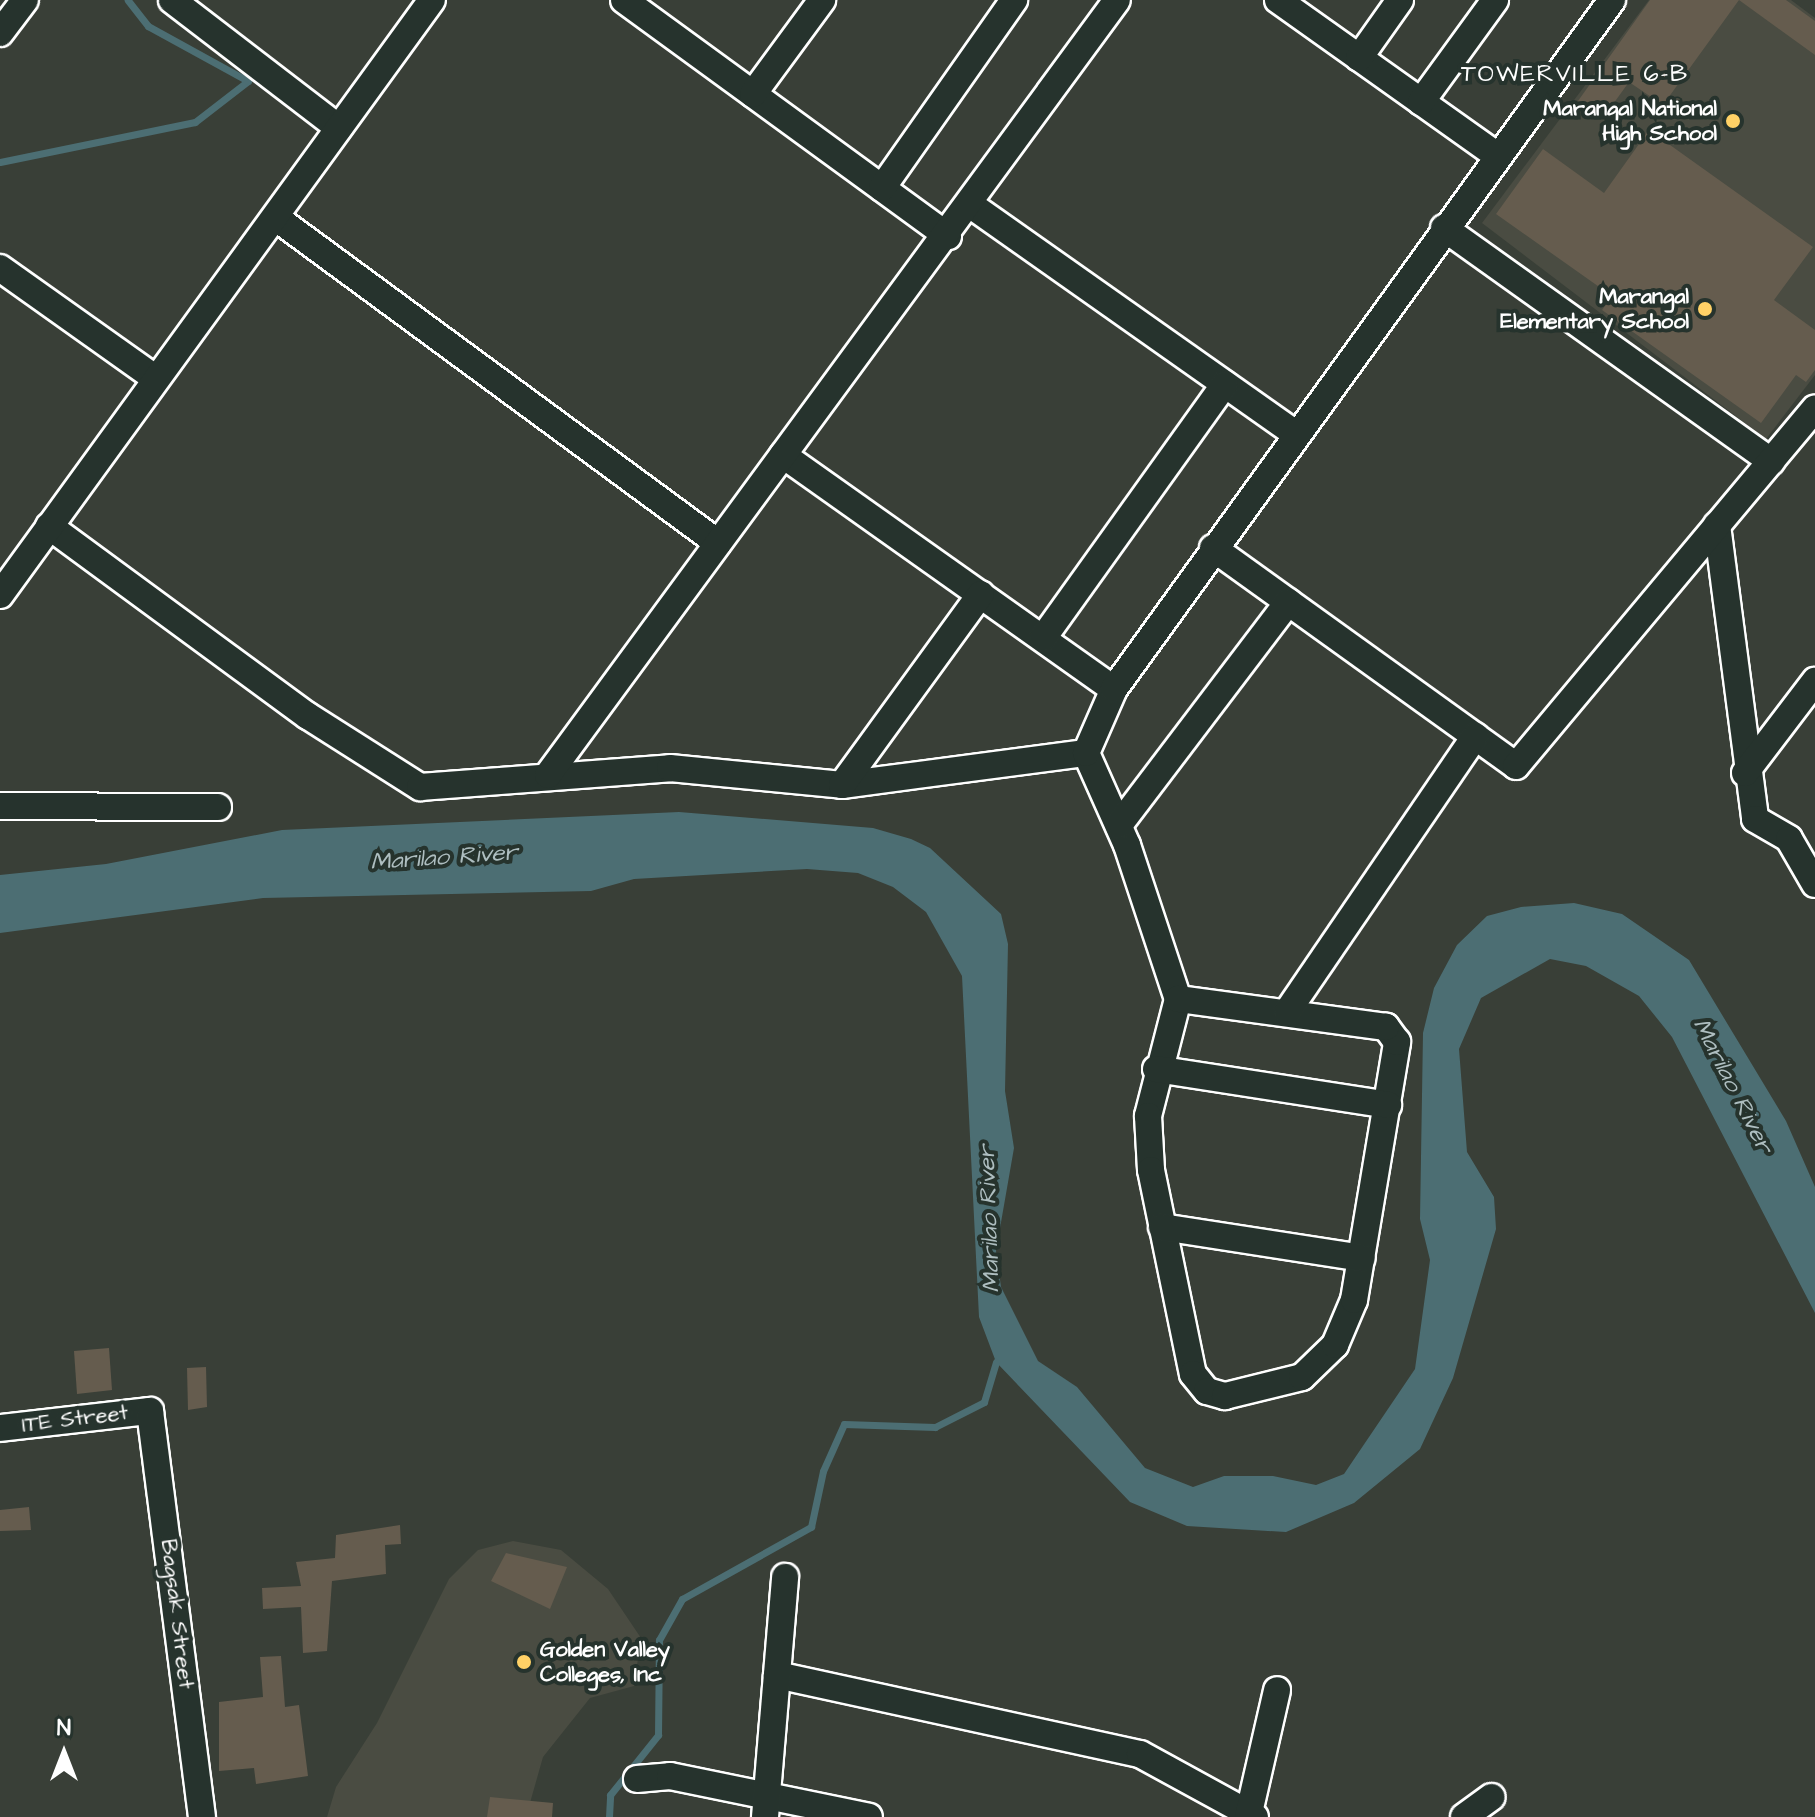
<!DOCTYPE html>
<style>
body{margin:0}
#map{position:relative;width:1815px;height:1817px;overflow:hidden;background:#393f37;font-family:"Architects Daughter",sans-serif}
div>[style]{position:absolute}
.built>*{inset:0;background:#4a4c42}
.water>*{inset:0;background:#4c6e73}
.stream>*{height:7px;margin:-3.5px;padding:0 3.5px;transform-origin:3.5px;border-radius:3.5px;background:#4c6e73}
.building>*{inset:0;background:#655c4e}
.roads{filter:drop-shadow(2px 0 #fff) drop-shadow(-2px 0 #fff) drop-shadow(0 2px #fff) drop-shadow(0 -2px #fff)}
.minor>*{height:26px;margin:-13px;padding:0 13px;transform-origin:13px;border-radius:13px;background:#26332d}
.dots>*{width:22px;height:22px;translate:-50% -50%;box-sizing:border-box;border:4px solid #26332d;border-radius:50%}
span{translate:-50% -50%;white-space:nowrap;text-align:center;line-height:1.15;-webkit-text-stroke:8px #26332d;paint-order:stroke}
.poi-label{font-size:22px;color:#fff;font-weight:700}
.right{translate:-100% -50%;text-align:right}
.left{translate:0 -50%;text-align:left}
.street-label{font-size:22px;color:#fff}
.neighbourhood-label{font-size:24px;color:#fff;letter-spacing:2px}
.water-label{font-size:24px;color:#aebec0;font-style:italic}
.north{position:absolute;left:24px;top:1713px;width:80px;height:80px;-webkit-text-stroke:6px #26332d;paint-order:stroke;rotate:0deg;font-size:22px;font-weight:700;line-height:32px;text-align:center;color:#fff}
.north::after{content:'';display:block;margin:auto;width:28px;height:36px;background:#fff;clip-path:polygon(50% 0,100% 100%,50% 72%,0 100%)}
</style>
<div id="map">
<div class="built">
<div style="clip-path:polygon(1649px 0,1791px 0,1815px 18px,1815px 375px,1766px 439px,1482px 223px)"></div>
<div style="clip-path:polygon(513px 1541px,561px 1550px,608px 1589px,641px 1638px,634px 1686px,590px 1698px,543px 1757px,526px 1817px,327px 1817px,336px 1787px,377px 1723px,449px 1579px,478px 1550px)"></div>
</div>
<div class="water">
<div style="clip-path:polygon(679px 812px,873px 828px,911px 839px,930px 848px,1001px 914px,1008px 944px,1005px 1091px,1014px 1148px,996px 1251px,1001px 1287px,1038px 1361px,1077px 1387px,1145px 1468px,1193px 1487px,1224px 1476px,1273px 1476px,1316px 1485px,1344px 1474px,1415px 1369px,1430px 1260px,1420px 1219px,1423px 1033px,1434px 988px,1457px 945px,1487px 916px,1521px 907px,1574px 903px,1622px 914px,1689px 960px,1786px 1121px,1815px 1187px,1815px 1313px,1672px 1037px,1639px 996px,1586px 966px,1550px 959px,1481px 998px,1459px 1049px,1467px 1152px,1494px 1197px,1496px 1229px,1453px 1378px,1420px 1449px,1354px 1503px,1286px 1532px,1187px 1526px,1130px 1502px,996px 1362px,979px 1317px,962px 976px,926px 912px,893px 887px,858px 873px,807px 869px,634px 879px,591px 891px,263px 898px,0 933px,0 875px,106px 864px,282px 830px)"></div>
</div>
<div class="stream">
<div style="left:0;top:162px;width:199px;rotate:-11.6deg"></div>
<div style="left:195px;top:122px;width:67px;rotate:-37.7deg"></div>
<div style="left:248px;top:81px;width:114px;rotate:-151.2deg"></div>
<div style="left:148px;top:26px;width:33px;rotate:-128deg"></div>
<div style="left:609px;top:1817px;width:22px;rotate:-87deg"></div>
<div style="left:610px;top:1795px;width:77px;rotate:-51.3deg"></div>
<div style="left:658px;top:1735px;width:95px;rotate:-89.4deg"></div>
<div style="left:659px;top:1640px;width:47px;rotate:-60.7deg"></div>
<div style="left:682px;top:1599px;width:148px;rotate:-29.2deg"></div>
<div style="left:811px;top:1527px;width:57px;rotate:-77.9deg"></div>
<div style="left:823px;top:1471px;width:51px;rotate:-65.9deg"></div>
<div style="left:844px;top:1424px;width:91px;rotate:1.9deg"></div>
<div style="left:935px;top:1427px;width:55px;rotate:-27deg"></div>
<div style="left:984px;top:1402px;width:42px;rotate:-73.3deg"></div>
</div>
<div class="building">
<div style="clip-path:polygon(1650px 0,1786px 0,1815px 21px,1815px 55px,1739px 0,1663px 105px,1629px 82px,1603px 118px,1578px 101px)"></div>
<div style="clip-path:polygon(1649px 130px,1813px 247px,1774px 300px,1815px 330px,1815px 370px,1806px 382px,1796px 375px,1761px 423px,1602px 310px,1612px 296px,1496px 214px,1543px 149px,1604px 193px)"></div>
<div style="clip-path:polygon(109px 1348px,112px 1390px,77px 1394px,74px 1351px)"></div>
<div style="clip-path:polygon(206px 1367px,207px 1407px,188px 1410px,187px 1368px)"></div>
<div style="clip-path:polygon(29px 1507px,31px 1530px,0 1531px,0 1510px)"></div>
<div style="clip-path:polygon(400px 1525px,401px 1544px,385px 1545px,386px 1574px,332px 1581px,327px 1651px,303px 1653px,301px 1607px,263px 1609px,262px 1588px,301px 1586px,296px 1562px,335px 1558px,336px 1535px)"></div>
<div style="clip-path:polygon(506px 1553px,567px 1567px,550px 1609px,491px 1581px)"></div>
<div style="clip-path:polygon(281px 1656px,285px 1707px,299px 1705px,308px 1776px,256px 1784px,254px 1768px,219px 1771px,219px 1702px,263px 1697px,260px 1657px)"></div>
<div style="clip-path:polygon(490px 1797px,553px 1803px,552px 1817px,487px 1817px)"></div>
</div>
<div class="roads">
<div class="minor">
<div style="left:172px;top:0;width:210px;rotate:37.5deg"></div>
<div style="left:624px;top:0;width:401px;rotate:36.1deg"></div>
<div style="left:1278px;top:0;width:267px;rotate:35.4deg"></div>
<div style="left:0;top:33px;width:41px;rotate:-52.9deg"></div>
<div style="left:1359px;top:58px;width:71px;rotate:-54.7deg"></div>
<div style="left:753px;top:94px;width:117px;rotate:-53.7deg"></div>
<div style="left:1421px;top:102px;width:126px;rotate:-54deg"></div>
<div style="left:882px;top:188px;width:230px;rotate:-54.9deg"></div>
<div style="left:971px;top:205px;width:395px;rotate:35.2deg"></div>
<div style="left:275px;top:217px;width:550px;rotate:36.35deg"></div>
<div style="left:1444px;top:228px;width:402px;rotate:35.5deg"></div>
<div style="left:0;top:268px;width:191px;rotate:35.4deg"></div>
<div style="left:783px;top:455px;width:405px;rotate:35.3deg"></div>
<div style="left:1717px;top:525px;width:296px;rotate:82.6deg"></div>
<div style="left:1755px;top:819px;width:39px;rotate:30deg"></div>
<div style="left:1789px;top:839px;width:52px;rotate:60deg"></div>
<div style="left:49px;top:526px;width:321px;rotate:36.3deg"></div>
<div style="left:308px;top:716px;width:133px;rotate:32.4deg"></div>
<div style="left:420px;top:787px;width:251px;rotate:-4.3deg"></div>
<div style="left:670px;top:768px;width:173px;rotate:5.6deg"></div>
<div style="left:842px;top:785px;width:246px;rotate:-7.5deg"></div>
<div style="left:1213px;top:548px;width:373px;rotate:35.7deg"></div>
<div style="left:1516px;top:766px;width:466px;rotate:-50.1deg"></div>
<div style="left:0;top:595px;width:735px;rotate:-54.02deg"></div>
<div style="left:1043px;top:638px;width:312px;rotate:-54.4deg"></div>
<div style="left:1086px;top:753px;width:101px;rotate:66deg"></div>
<div style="left:1127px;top:845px;width:162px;rotate:71.7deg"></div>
<div style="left:1178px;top:999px;width:121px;rotate:104.4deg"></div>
<div style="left:1148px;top:1116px;width:54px;rotate:86.8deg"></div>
<div style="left:1151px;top:1170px;width:208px;rotate:78.4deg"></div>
<div style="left:1193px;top:1374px;width:22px;rotate:51deg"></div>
<div style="left:1207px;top:1391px;width:19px;rotate:16deg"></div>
<div style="left:1225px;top:1396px;width:79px;rotate:-13.9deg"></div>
<div style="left:1302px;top:1377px;width:46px;rotate:-44.1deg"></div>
<div style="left:1335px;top:1345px;width:49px;rotate:-67.1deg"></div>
<div style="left:1354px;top:1300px;width:262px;rotate:-80.5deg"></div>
<div style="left:1397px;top:1042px;width:19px;rotate:-126deg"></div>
<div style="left:1386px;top:1027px;width:210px;rotate:-172.3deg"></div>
<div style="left:1086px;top:753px;width:70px;rotate:-66.4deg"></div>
<div style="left:1114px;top:689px;width:850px;rotate:-54.14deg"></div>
<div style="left:1745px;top:773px;width:116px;rotate:-52.7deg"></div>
<div style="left:548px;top:775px;width:961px;rotate:-53.71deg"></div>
<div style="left:842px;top:785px;width:236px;rotate:-54deg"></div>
<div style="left:0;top:806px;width:218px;rotate:0.3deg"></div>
<div style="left:1119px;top:825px;width:280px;rotate:-52.8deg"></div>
<div style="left:1287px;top:1012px;width:334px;rotate:-55.7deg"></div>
<div style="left:1156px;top:1069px;width:235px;rotate:8.8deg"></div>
<div style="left:1162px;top:1227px;width:202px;rotate:8.8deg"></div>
<div style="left:0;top:1428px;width:151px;rotate:-6.5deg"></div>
<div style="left:150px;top:1411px;width:409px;rotate:82.7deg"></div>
<div style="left:777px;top:1675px;width:371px;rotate:12.3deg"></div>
<div style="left:1140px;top:1754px;width:131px;rotate:28.7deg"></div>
<div style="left:637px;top:1779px;width:33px;rotate:-5deg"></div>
<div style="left:670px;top:1776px;width:203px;rotate:11.6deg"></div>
<div style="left:765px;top:1817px;width:241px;rotate:-85.2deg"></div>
<div style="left:1248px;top:1817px;width:130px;rotate:-77.1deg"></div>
<div style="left:1464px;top:1817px;width:34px;rotate:-36deg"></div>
</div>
</div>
<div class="dots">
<div style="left:1733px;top:121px;background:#ffd166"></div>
<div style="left:1705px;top:309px;background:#ffd166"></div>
<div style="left:524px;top:1662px;background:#ffd166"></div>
</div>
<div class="poi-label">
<span class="right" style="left:1717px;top:121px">Marangal National<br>High School</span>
<span class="right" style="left:1689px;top:309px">Marangal<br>Elementary School</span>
<span class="left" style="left:540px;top:1662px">Golden Valley<br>Colleges, Inc</span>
</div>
<div class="street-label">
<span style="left:75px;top:1419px;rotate:-7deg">ITE Street</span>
<span style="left:177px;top:1614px;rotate:83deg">Bagsak Street</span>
</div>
<div class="neighbourhood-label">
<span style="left:1575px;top:75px">TOWERVILLE 6-B</span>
</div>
<div class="water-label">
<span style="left:444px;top:858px;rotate:-4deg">Marilao River</span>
<span style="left:1732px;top:1086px;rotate:63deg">Marilao River</span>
<span style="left:990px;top:1219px;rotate:-92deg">Marilao River</span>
</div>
<div class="north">N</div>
</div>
